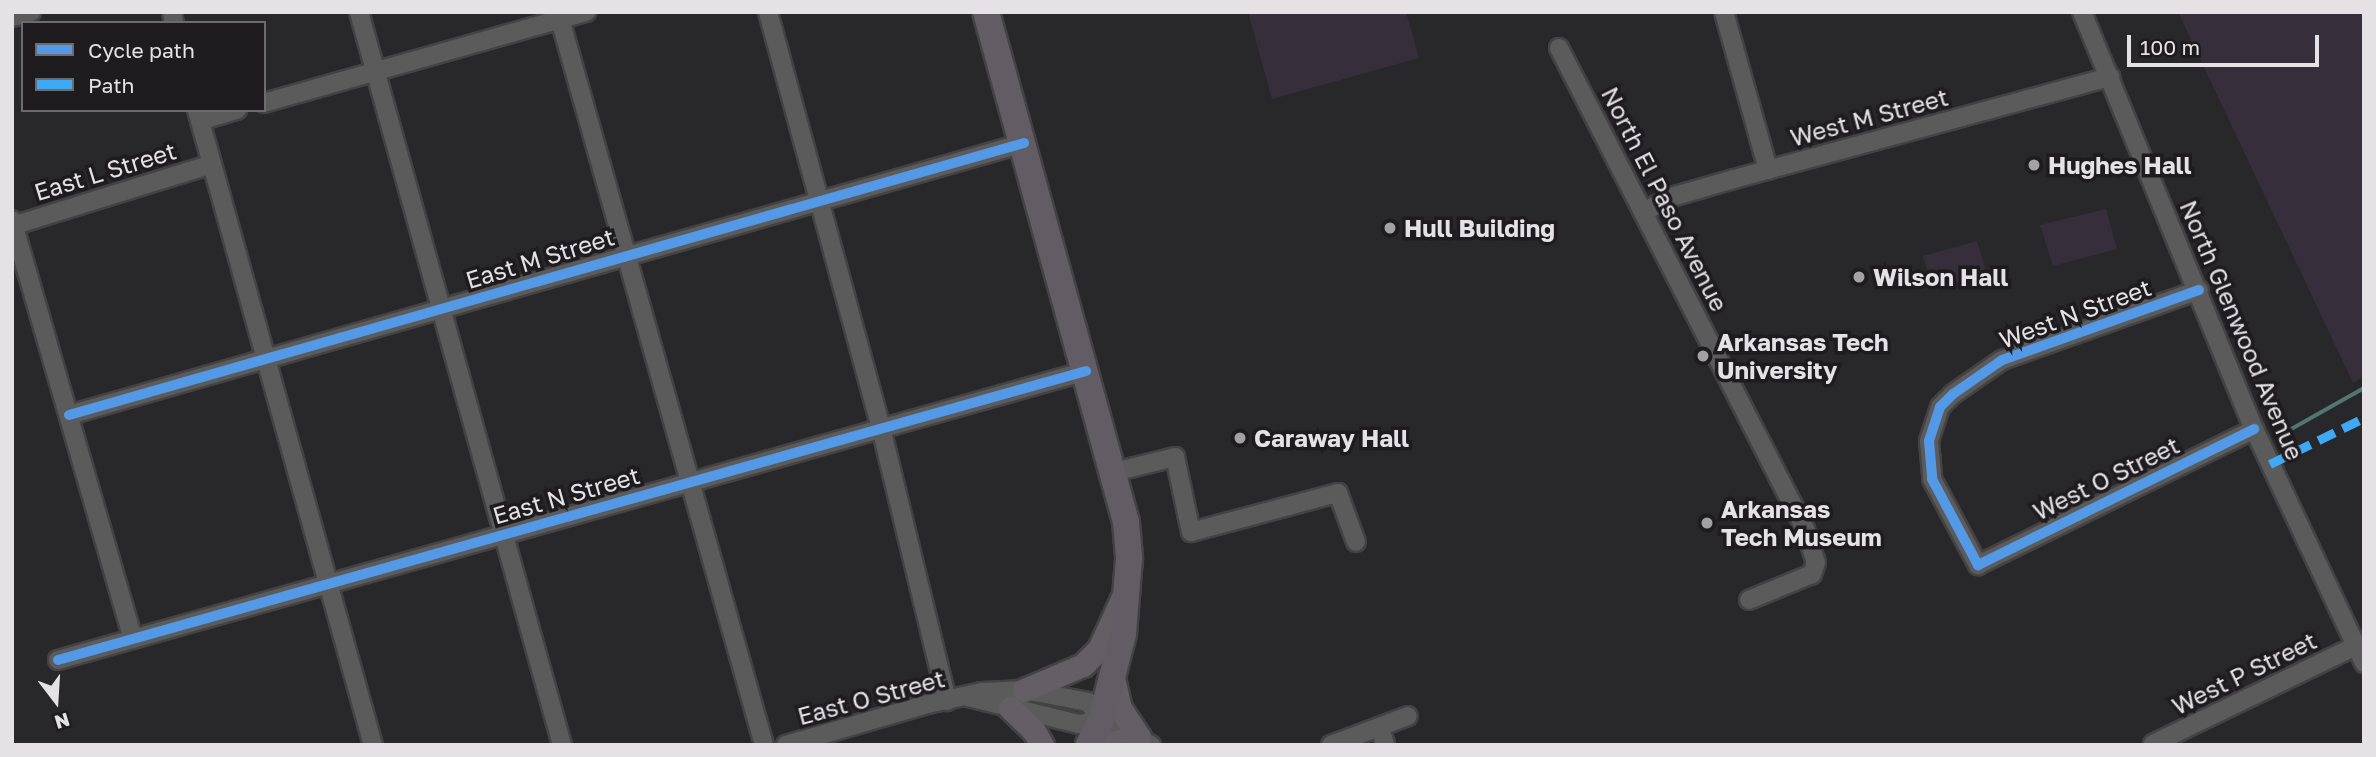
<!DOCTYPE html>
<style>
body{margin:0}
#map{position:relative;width:2376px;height:757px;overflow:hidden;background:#282729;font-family:"Golos Text",sans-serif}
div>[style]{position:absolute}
.green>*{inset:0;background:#372e3c}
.stream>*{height:3.5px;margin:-1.75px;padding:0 1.75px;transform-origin:1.75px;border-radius:1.75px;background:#53776e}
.roads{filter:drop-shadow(2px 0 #434244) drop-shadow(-2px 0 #434244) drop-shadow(0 2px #434244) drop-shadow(0 -2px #434244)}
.minor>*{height:18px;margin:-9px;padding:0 9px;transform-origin:9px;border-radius:9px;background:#5c5b5c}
.major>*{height:23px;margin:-11.5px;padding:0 11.5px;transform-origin:11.5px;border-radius:11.5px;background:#635f65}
.highway>*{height:26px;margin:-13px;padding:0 13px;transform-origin:13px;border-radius:13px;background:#625d65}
.quiet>*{height:9px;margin-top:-4.5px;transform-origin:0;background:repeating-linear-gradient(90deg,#3fa9f5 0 18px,transparent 0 27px)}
.cycleway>*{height:10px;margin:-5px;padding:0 5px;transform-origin:5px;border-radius:5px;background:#5399e6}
.dots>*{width:19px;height:19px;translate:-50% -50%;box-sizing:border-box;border:4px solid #1f1c20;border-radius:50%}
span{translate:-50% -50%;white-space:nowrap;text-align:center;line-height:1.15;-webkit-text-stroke:7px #1f1c20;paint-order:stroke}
.street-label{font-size:24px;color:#e4e2e5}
.poi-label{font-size:24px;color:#e4e2e5;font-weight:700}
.left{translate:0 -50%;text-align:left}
.frame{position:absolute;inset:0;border:14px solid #e4e2e5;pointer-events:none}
.legend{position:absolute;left:21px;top:21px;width:245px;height:91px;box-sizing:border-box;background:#1f1c20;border:2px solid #6e6b6f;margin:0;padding:9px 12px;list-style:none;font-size:21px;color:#e4e2e5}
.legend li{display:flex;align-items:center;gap:14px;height:35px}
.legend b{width:35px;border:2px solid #6e6b6f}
.north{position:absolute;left:21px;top:666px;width:70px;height:70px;-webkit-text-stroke:5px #1f1c20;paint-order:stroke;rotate:163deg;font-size:19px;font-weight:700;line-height:28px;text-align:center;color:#e4e2e5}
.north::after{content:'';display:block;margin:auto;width:24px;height:32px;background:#e4e2e5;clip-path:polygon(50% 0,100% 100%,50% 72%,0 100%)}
.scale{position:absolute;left:2127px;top:35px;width:192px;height:32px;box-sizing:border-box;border:4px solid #e4e2e5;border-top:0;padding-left:9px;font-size:21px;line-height:24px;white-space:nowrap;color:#e4e2e5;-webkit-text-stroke:5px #1f1c20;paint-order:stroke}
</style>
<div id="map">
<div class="green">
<div style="clip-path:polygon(1248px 12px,1406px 12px,1419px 58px,1272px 99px)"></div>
<div style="clip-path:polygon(2178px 12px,2364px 12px,2364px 376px,2353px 383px)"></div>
<div style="clip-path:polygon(2106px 209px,2117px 249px,2053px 266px,2040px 225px)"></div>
<div style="clip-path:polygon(1977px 241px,1987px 274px,1933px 289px,1923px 256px)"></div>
</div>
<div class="stream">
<div style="left:2281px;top:435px;width:95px;rotate:-29.5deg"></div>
</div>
<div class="roads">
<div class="minor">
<div style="left:172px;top:12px;width:11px;rotate:80deg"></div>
<div style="left:359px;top:12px;width:761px;rotate:74.52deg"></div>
<div style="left:558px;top:12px;width:761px;rotate:74.3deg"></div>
<div style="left:768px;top:12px;width:431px;rotate:74.8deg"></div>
<div style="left:881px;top:428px;width:281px;rotate:76.4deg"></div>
<div style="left:1724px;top:12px;width:164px;rotate:74.4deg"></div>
<div style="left:2082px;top:12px;width:451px;rotate:67.6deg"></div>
<div style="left:2254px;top:429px;width:259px;rotate:64.8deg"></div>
<div style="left:12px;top:17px;width:20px;rotate:-15deg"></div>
<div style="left:1559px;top:48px;width:540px;rotate:62.91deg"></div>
<div style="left:1805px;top:529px;width:35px;rotate:72deg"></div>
<div style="left:1816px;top:562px;width:13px;rotate:108deg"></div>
<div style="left:1812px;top:574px;width:68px;rotate:157.6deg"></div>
<div style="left:264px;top:103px;width:335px;rotate:-15.8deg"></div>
<div style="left:197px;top:110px;width:659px;rotate:74.51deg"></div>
<div style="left:200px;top:121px;width:39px;rotate:-17deg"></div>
<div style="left:1643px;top:212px;width:36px;rotate:-27deg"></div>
<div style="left:1675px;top:196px;width:61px;rotate:-16.1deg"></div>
<div style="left:1734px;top:179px;width:390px;rotate:-15.2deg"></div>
<div style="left:12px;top:220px;width:436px;rotate:73.9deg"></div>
<div style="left:12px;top:226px;width:209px;rotate:-17.2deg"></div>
<div style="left:2199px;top:290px;width:209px;rotate:160.4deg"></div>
<div style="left:2002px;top:360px;width:60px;rotate:145.2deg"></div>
<div style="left:1953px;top:394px;width:18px;rotate:135deg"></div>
<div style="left:1940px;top:407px;width:36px;rotate:108deg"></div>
<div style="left:1929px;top:441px;width:38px;rotate:85deg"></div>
<div style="left:1932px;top:479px;width:98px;rotate:61.9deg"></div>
<div style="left:1978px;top:565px;width:308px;rotate:-26.2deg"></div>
<div style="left:69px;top:415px;width:993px;rotate:-15.9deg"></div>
<div style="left:1114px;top:472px;width:63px;rotate:-13.8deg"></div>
<div style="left:1175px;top:457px;width:77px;rotate:78deg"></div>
<div style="left:1191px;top:532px;width:152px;rotate:-14.9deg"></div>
<div style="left:1338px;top:493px;width:52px;rotate:69.8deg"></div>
<div style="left:58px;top:660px;width:1068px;rotate:-15.7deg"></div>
<div style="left:968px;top:697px;width:114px;rotate:13.7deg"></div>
<div style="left:1079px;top:724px;width:22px;rotate:-10deg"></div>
<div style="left:1380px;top:727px;width:19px;rotate:74deg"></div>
<div style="left:2153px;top:744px;width:225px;rotate:-25.8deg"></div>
<div style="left:786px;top:745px;width:148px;rotate:-16.1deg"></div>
<div style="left:928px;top:704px;width:55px;rotate:-12.5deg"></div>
<div style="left:982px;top:692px;width:42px;rotate:-2.7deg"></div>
<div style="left:1024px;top:690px;width:65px;rotate:10.6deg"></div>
<div style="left:1088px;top:702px;width:22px;rotate:54deg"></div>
<div style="left:1101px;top:720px;width:56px;rotate:26.6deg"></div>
<div style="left:1331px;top:745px;width:82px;rotate:-20.6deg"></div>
</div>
<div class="major">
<div style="left:1024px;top:690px;width:64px;rotate:-23deg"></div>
<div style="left:1083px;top:665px;width:23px;rotate:-45deg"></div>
<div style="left:1099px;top:649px;width:55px;rotate:-65.3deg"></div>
<div style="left:1010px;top:708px;width:33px;rotate:44deg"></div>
<div style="left:1034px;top:731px;width:16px;rotate:60deg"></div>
<div style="left:1103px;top:745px;width:37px;rotate:-13deg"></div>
<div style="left:1139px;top:737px;width:35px;rotate:-123deg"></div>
<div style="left:1120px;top:708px;width:31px;rotate:-103deg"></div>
</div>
<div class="highway">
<div style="left:986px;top:12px;width:529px;rotate:74.65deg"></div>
<div style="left:1126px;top:522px;width:37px;rotate:85deg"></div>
<div style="left:1129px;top:559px;width:75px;rotate:94.6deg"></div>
<div style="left:1123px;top:634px;width:89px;rotate:104.3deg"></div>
<div style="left:1101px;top:720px;width:28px;rotate:116deg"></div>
</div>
</div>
<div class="quiet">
<div style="left:2270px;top:464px;width:105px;rotate:-26.1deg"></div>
</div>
<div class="cycleway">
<div style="left:2199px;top:290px;width:209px;rotate:160.4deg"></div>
<div style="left:2002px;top:360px;width:60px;rotate:145.2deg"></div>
<div style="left:1953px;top:394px;width:18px;rotate:135deg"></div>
<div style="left:1940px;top:407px;width:36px;rotate:108deg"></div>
<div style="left:1929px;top:441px;width:38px;rotate:85deg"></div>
<div style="left:1932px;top:479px;width:98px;rotate:61.9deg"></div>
<div style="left:1978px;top:565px;width:308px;rotate:-26.2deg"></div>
<div style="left:69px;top:415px;width:993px;rotate:-15.9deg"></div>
<div style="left:58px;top:660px;width:1068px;rotate:-15.7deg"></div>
</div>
<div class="dots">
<div style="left:2034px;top:165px;background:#a2a1a3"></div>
<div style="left:1390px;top:228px;background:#a2a1a3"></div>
<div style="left:1859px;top:277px;background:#a2a1a3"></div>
<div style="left:1703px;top:356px;background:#a2a1a3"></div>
<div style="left:1240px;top:438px;background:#a2a1a3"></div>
<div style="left:1707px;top:523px;background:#a2a1a3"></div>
</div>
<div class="street-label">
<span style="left:1869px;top:117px;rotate:-15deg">West M Street</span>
<span style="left:105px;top:171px;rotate:-17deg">East L Street</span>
<span style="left:1665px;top:199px;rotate:63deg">North El Paso Avenue</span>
<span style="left:540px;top:258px;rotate:-17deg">East M Street</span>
<span style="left:2075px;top:313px;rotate:-20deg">West N Street</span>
<span style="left:2242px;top:330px;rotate:67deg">North Glenwood Avenue</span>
<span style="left:2106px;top:478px;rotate:-26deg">West O Street</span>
<span style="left:566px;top:495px;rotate:-16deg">East N Street</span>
<span style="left:2244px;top:673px;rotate:-26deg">West P Street</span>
<span style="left:871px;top:697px;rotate:-15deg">East O Street</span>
</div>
<div class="poi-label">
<span class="left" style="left:2048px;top:165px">Hughes Hall</span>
<span class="left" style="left:1404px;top:228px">Hull Building</span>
<span class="left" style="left:1873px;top:277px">Wilson Hall</span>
<span class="left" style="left:1717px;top:356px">Arkansas Tech<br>University</span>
<span class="left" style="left:1254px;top:438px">Caraway Hall</span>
<span class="left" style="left:1721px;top:523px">Arkansas<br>Tech Museum</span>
</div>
<div class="frame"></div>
<ul class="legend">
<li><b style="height:9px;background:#5399e6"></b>Cycle path</li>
<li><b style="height:9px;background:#3fa9f5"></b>Path</li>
</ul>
<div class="north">N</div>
<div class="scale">100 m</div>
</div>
